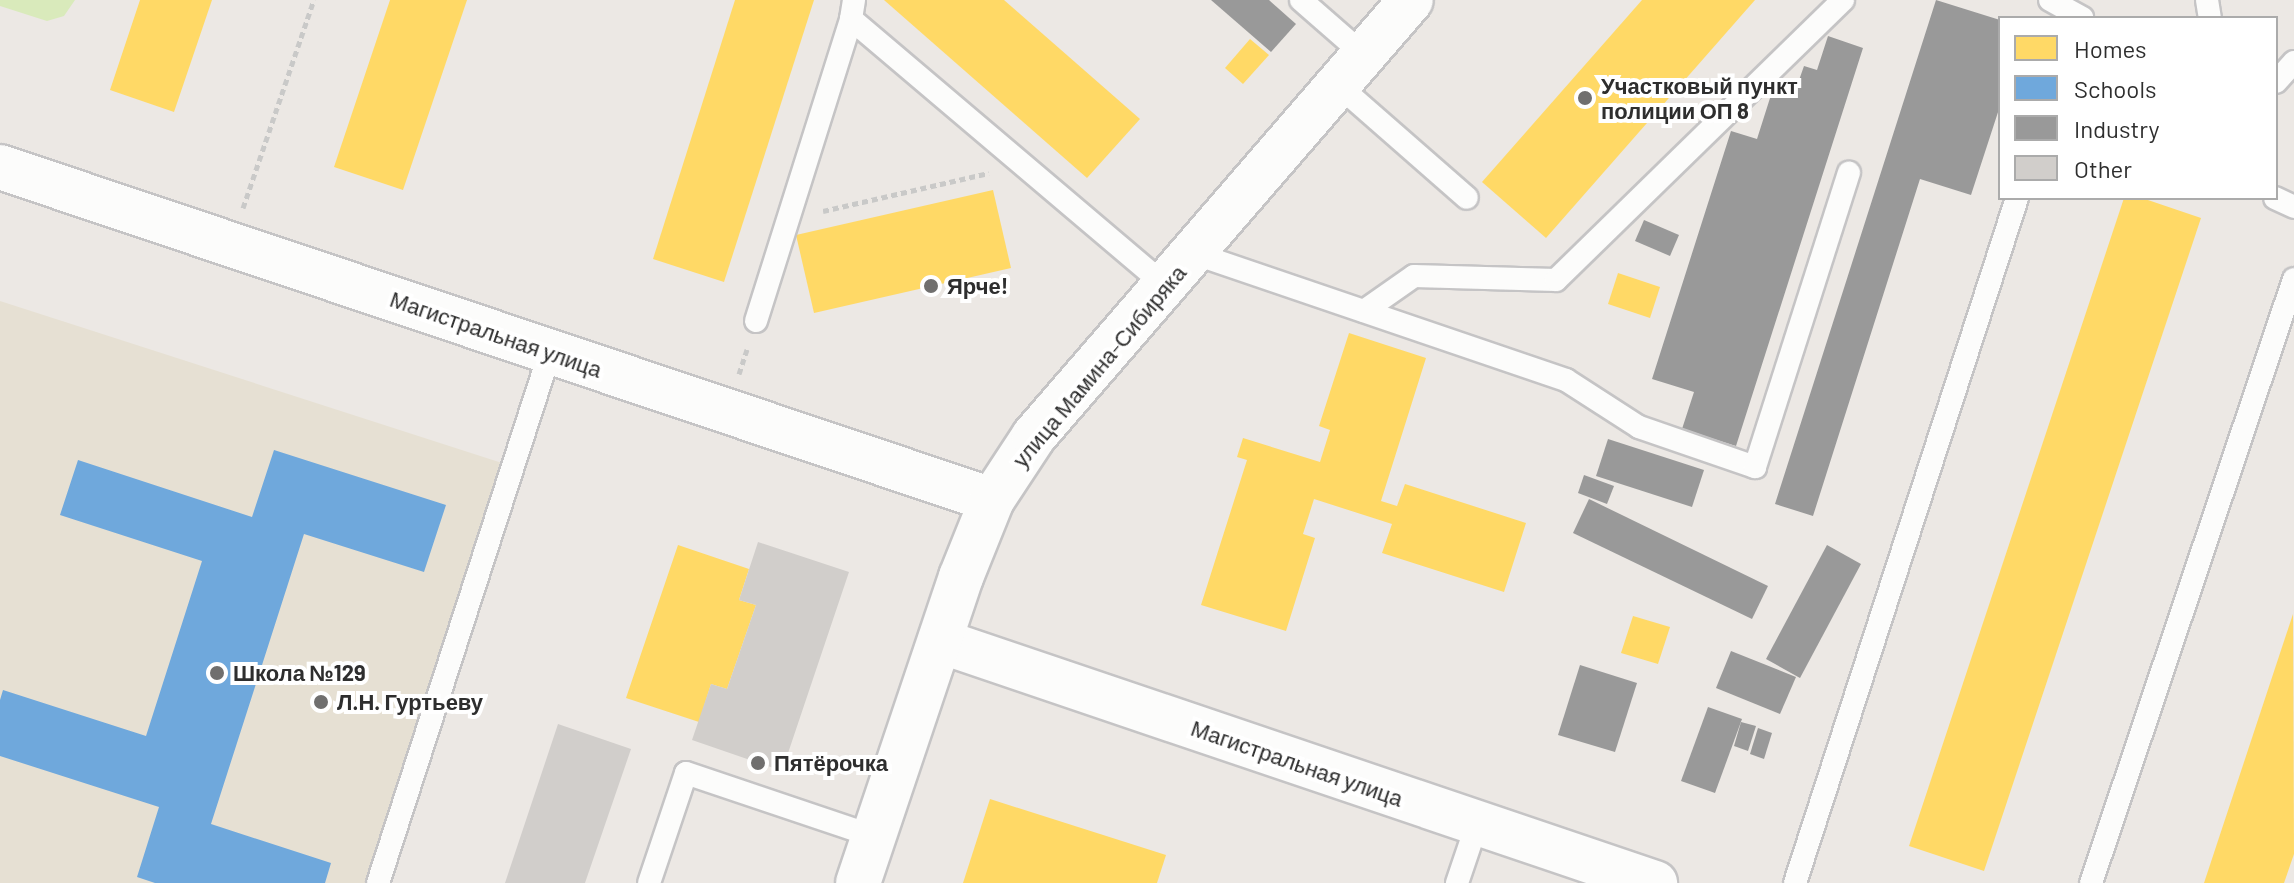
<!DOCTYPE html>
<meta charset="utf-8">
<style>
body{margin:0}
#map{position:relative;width:2294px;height:883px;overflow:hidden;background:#ece8e4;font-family:Barlow,sans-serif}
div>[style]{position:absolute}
.education>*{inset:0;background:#e6e0d3}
.pitch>*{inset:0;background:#d9eabb}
.homes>*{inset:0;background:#ffd966}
.schools>*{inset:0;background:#6fa8dc}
.industry>*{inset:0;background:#999}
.building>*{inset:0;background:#d1cecb}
.path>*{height:5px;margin-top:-2.5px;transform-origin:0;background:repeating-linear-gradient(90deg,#c9c9c8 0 6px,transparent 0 10px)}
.roads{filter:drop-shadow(2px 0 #c5c4c5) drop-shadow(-2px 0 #c5c4c5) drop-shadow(0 2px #c5c4c5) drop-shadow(0 -2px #c5c4c5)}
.service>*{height:22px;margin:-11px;padding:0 11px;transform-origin:11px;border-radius:11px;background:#fcfcfb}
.minor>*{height:44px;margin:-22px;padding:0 22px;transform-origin:22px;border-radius:22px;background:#fcfcfb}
.dots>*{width:22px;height:22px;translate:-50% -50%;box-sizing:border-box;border:4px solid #fff;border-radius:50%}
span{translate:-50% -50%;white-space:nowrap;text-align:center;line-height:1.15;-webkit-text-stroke:8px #fff;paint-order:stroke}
.poi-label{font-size:22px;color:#2e2e2e;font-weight:700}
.left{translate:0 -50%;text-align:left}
.street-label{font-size:22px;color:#2e2e2e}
.legend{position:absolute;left:1998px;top:16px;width:280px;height:184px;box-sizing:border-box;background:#fff;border:2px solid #ababab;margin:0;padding:10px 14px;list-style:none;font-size:24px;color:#2e2e2e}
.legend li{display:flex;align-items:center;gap:16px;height:40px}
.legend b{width:40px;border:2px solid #ababab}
</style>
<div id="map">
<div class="education">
<div style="clip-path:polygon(0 301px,502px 463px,367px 883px,0 883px)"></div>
</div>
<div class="pitch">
<div style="clip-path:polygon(0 0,75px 0,64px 16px,47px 21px,0 6px)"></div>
</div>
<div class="homes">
<div style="clip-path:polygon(140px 0,212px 0,174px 112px,110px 90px)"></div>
<div style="clip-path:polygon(390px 0,467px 0,403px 190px,334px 167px)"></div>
<div style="clip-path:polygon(735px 0,814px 0,724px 282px,653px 259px)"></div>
<div style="clip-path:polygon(884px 0,1004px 0,1140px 119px,1087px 178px)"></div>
<div style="clip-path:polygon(1642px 0,1755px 0,1546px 238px,1482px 182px)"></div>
<div style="clip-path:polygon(1250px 39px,1269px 55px,1243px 84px,1225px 68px)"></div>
<div style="clip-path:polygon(993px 190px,1011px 268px,814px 313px,796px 235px)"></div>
<div style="clip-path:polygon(2124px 198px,2142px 198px,2201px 218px,1984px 871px,1909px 846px)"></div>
<div style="clip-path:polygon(1618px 273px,1660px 287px,1650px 318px,1608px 304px)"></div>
<div style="clip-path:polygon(1349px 333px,1426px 358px,1381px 501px,1397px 506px,1405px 484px,1526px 523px,1504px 592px,1382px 553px,1392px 524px,1314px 499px,1303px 534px,1315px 538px,1286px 631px,1201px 605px,1247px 460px,1237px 457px,1243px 438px,1320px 462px,1330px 430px,1319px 426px)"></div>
<div style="clip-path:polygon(678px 545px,749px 569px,739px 600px,756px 605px,727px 689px,711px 684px,699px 722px,626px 698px)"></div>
<div style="clip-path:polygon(2293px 614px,2294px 854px,2284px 883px,2204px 883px)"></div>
<div style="clip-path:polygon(1633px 616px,1670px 627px,1658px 664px,1621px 653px)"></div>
<div style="clip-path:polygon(990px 799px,1166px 855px,1157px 883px,963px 883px)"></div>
</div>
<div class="schools">
<div style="clip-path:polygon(274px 450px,446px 505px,424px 572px,304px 534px,211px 824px,331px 863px,325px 883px,155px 883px,137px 877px,159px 807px,0 756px,0 700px,3px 690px,146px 736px,202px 561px,60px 515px,78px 460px,252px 517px)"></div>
</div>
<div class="industry">
<div style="clip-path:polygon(1211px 0,1269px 0,1296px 24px,1271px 52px)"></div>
<div style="clip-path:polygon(1936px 0,2000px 20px,2000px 106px,1971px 195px,1920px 179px,1813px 516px,1775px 504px)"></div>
<div style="clip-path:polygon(1828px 36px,1863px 48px,1736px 446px,1682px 429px,1694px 392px,1652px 379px,1731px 131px,1757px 139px,1777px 76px,1798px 83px,1804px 66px,1817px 70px)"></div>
<div style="clip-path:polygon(1644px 220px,1679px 235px,1670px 256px,1635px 241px)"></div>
<div style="clip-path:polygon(1608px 439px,1704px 470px,1692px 507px,1596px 476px)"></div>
<div style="clip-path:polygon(1584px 475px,1614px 486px,1607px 504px,1578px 493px)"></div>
<div style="clip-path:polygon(1589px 499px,1768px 586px,1752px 619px,1573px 533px)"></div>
<div style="clip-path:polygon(1827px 545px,1861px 564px,1800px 678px,1766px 659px)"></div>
<div style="clip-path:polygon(1731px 651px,1796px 677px,1780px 714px,1716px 688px)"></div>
<div style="clip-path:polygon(1580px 665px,1637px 683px,1615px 752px,1558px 735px)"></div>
<div style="clip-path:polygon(1708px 707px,1742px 719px,1715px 793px,1681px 781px)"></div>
<div style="clip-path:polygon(1741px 722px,1756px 726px,1748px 751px,1734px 746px)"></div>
<div style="clip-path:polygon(1758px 728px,1772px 733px,1764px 759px,1750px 754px)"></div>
</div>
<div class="building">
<div style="clip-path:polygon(758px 542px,849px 572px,782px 771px,692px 740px,711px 684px,727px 689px,756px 605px,739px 600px)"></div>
<div style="clip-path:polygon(558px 724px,631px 749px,585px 883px,505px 883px)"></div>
</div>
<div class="path">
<div style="left:243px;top:208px;width:220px;rotate:-71.2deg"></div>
<div style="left:823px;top:211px;width:170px;rotate:-12.9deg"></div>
<div style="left:739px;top:374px;width:26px;rotate:-72deg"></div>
</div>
<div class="roads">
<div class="service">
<div style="left:1301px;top:0;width:84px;rotate:41.1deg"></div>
<div style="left:2050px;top:0;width:37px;rotate:29deg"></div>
<div style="left:2207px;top:0;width:18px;rotate:81deg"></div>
<div style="left:851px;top:19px;width:412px;rotate:40.3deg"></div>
<div style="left:2276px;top:82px;width:27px;rotate:-48deg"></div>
<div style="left:1338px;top:85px;width:171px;rotate:41.2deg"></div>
<div style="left:2275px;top:198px;width:21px;rotate:25deg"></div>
<div style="left:1193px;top:253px;width:394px;rotate:18.8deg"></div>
<div style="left:1566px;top:380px;width:87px;rotate:32.8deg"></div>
<div style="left:1639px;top:427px;width:123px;rotate:19deg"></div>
<div style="left:1755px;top:467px;width:309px;rotate:-72.3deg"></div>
<div style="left:1364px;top:311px;width:61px;rotate:-35deg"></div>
<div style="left:1414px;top:276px;width:142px;rotate:1.6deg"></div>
<div style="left:1556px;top:280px;width:401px;rotate:-44.3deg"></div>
<div style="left:756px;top:321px;width:317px;rotate:-72.5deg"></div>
<div style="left:851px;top:19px;width:19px;rotate:-81deg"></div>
<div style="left:378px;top:883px;width:558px;rotate:-72.05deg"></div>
<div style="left:649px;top:883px;width:116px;rotate:-71.4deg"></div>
<div style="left:686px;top:773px;width:197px;rotate:18.6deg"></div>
<div style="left:1457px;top:883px;width:62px;rotate:-71.3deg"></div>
<div style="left:1795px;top:883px;width:720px;rotate:-72.04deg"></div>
<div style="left:2091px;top:883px;width:637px;rotate:-71.42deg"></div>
</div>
<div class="minor">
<div style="left:0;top:167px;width:1046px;rotate:18.56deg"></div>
<div style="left:940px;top:641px;width:755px;rotate:18.7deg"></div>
<div style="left:858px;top:883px;width:323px;rotate:-71.4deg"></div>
<div style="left:961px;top:577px;width:83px;rotate:-68.1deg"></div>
<div style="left:992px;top:500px;width:77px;rotate:-56.7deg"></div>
<div style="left:1034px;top:436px;width:576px;rotate:-49.15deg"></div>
</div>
</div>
<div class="dots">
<div style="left:1585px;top:98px;background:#706f6e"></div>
<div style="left:931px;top:286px;background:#706f6e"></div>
<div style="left:217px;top:673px;background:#706f6e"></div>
<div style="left:321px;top:702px;background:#706f6e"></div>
<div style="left:758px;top:763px;background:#706f6e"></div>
</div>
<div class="poi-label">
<span class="left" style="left:1601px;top:98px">Участковый пункт<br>полиции ОП 8</span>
<span class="left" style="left:947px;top:286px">Ярче!</span>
<span class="left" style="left:233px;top:673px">Школа №129</span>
<span class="left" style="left:337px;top:702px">Л.Н. Гуртьеву</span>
<span class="left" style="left:774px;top:763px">Пятёрочка</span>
</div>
<div class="street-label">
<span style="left:496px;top:334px;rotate:19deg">Магистральная улица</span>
<span style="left:1099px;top:366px;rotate:-50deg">улица Мамина-Сибиряка</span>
<span style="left:1297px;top:763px;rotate:19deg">Магистральная улица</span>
</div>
<ul class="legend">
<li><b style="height:22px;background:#ffd966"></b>Homes</li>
<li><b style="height:22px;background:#6fa8dc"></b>Schools</li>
<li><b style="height:22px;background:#999"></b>Industry</li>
<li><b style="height:22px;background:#d1cecb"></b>Other</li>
</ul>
</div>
